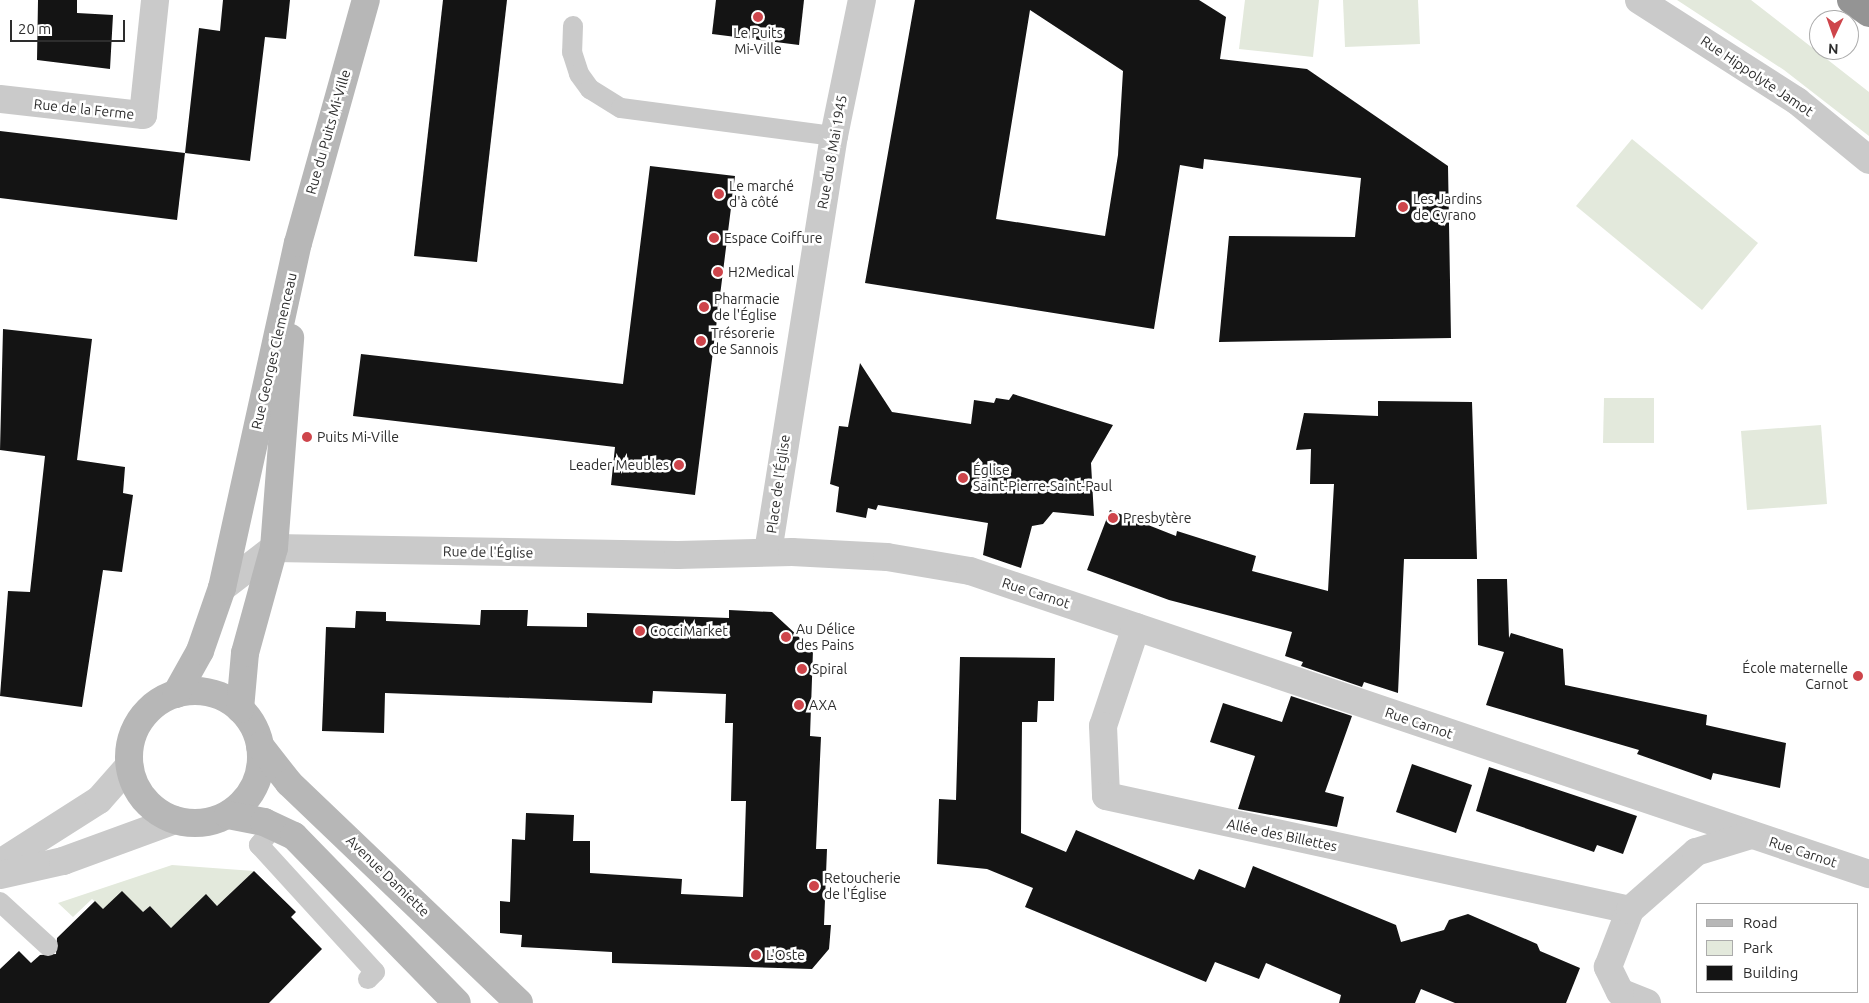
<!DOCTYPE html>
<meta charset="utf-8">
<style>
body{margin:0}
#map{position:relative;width:1869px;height:1003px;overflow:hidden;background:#fff;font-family:Ubuntu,sans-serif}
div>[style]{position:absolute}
.green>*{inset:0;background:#e3e9dc}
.building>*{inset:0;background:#141414}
.service>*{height:20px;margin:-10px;padding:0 10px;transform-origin:10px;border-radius:10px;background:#cacaca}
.minor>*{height:28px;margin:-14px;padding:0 14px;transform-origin:14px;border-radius:14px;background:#cacaca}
.secondary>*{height:28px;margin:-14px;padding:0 14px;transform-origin:14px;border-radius:14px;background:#b7b7b7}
.secondary>.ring{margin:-14px;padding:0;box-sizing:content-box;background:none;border:28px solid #b7b7b7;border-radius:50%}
.motorway>*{height:28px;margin:-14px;padding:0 14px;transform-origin:14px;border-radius:14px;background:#949494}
.dots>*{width:14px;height:14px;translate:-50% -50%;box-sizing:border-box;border:2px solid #fff;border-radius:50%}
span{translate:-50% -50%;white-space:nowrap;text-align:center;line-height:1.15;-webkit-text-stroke:5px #fff;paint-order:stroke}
.poi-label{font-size:14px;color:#2d2d2d}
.left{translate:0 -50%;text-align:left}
.right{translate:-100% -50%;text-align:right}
.street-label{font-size:14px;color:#2d2d2d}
.legend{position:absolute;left:1696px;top:903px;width:162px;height:90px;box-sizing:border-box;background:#fff;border:1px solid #ababab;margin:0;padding:6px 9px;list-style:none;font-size:15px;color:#2d2d2d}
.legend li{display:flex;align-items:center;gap:10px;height:25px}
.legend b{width:25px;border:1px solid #ababab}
.north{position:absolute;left:1809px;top:10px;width:50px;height:50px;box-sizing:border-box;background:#fff;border:1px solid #ababab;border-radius:50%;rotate:183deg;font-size:14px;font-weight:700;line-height:20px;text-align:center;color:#2d2d2d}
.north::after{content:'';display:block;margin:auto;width:18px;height:22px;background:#ce454b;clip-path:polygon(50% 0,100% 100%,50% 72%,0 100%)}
.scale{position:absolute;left:10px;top:20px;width:115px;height:22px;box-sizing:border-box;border:2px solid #2d2d2d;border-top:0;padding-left:6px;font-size:15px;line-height:18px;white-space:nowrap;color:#2d2d2d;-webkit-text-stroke:4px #fff;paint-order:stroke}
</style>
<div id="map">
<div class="green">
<div style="clip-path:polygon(1245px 0,1319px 0,1313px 57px,1239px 49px)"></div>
<div style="clip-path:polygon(1343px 0,1418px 0,1420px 44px,1345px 47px)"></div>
<div style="clip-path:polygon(1677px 0,1751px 0,1869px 92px,1869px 136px,1784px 70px)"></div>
<div style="clip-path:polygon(1632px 139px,1758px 243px,1702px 310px,1576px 206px)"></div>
<div style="clip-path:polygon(1604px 398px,1654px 398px,1654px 443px,1603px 443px)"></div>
<div style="clip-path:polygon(1821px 425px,1827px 504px,1747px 510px,1741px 431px)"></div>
<div style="clip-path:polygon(172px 865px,254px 871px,217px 906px,206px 895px,171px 928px,150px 906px,143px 912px,103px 909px,92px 899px,73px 917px,58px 903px)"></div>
</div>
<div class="building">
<div style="clip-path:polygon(38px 0,77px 0,77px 13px,113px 15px,110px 69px,37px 60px)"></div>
<div style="clip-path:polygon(223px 0,290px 0,286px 39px,265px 37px,250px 161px,185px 153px,199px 28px,220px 31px)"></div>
<div style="clip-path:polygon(443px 0,507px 0,477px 262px,414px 256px)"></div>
<div style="clip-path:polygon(716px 0,804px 0,799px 45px,712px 34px)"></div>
<div style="clip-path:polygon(evenodd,915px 0,1199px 0,1226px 17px,1220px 59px,1307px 69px,1448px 166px,1451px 338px,1219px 342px,1229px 236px,1355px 237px,1361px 178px,1204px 159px,1203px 169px,1180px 165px,1154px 329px,865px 283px,915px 0,1030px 10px,1123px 71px,1118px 155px,1105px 236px,996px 219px,1030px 10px)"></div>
<div style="clip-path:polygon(0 131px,185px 153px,177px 220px,0 198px)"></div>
<div style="clip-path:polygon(650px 166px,735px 176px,695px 495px,611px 485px,615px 447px,353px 416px,361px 354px,623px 384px)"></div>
<div style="clip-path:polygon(3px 329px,92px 339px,77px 460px,125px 467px,123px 493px,133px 495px,122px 572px,103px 570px,82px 707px,0 696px,8px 591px,30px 592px,45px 456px,0 450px)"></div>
<div style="clip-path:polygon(860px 363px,892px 412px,971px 424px,974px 400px,994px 403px,996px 398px,1009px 400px,1013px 394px,1113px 425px,1091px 463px,1094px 516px,1053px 512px,1043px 524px,1032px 526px,1021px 568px,983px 555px,988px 523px,878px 505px,876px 510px,868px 508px,866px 518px,836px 512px,839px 487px,830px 484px,839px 426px,848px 427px)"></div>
<div style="clip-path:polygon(1378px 401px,1472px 402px,1477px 559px,1404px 559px,1398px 693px,1364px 682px,1362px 687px,1301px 666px,1303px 662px,1285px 656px,1292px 632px,1169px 600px,1087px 570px,1110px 510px,1176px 536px,1177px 531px,1256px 556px,1252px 571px,1328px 591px,1334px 484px,1310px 484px,1311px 449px,1296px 450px,1304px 413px,1378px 416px)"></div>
<div style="clip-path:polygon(1477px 579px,1507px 579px,1509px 638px,1511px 633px,1563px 649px,1565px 685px,1707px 715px,1706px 725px,1786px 743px,1780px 788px,1713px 773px,1711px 780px,1637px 754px,1639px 750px,1486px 705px,1504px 652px,1478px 645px)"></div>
<div style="clip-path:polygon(481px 610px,528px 610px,527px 626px,587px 627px,587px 613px,729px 618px,729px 610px,772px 612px,813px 650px,810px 736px,821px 737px,816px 849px,827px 849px,824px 925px,831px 925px,829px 949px,812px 969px,612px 963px,612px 952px,521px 947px,522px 935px,500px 933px,500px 901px,510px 902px,512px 839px,525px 840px,526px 813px,574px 815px,573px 841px,590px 841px,590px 873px,682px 879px,681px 894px,743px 897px,746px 801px,731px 801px,733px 723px,725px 723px,726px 694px,653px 691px,652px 703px,385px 693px,384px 733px,322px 731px,326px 627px,355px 628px,356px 611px,386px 612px,386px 621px,480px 625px)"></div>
<div style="clip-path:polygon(960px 657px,1055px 658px,1054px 701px,1038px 701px,1037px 722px,1022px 722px,1021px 833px,1066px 852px,1076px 830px,1194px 880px,1199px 869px,1245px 888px,1253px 866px,1396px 925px,1401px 942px,1444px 930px,1449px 920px,1468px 914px,1537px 944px,1540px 951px,1580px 968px,1566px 1003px,1455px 1003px,1421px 989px,1415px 1003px,1339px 1003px,1341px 995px,1266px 963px,1259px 979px,1215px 962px,1206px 982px,1025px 907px,1033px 888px,987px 869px,937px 864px,939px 799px,956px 800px)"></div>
<div style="clip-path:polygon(1291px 696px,1352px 716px,1325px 792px,1344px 797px,1337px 827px,1238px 809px,1255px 756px,1210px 742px,1223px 703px,1282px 722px)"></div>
<div style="clip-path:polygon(1412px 764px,1472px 785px,1456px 833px,1396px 812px)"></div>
<div style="clip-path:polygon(1489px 767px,1637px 816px,1623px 854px,1597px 845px,1594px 852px,1476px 811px)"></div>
<div style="clip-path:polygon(254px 871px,296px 912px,291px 917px,322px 949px,269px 1003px,0 1003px,0 969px,19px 951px,31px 963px,40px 955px,56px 954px,57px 938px,95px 901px,103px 909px,122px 891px,143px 912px,150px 906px,171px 928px,206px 894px,217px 906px)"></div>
</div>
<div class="service">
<div style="left:573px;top:26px;width:26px;rotate:92deg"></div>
<div style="left:572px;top:52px;width:23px;rotate:72deg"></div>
<div style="left:579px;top:74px;width:19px;rotate:54deg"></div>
<div style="left:590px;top:89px;width:36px;rotate:32deg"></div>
<div style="left:621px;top:108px;width:215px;rotate:7.5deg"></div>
<div style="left:275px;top:826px;width:25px;rotate:130deg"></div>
<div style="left:259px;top:845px;width:172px;rotate:47.6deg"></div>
<div style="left:375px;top:972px;width:10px;rotate:135deg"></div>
<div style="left:0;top:902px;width:65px;rotate:42.5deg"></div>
</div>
<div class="minor">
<div style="left:1639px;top:0;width:188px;rotate:32.6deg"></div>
<div style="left:1797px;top:101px;width:93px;rotate:39.3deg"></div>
<div style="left:0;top:99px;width:144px;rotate:6.4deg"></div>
<div style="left:143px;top:115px;width:116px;rotate:-84deg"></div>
<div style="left:768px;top:552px;width:421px;rotate:-81deg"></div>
<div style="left:834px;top:136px;width:139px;rotate:-78.4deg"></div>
<div style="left:222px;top:588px;width:66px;rotate:-37.6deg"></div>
<div style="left:274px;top:548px;width:404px;rotate:1deg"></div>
<div style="left:678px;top:555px;width:114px;rotate:-1.5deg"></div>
<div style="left:792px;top:552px;width:95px;rotate:3deg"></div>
<div style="left:887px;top:557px;width:84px;rotate:9.6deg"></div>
<div style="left:970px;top:571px;width:949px;rotate:18.63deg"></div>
<div style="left:1136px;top:627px;width:104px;rotate:108.4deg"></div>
<div style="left:1103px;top:726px;width:70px;rotate:87.5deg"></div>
<div style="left:1106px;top:796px;width:536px;rotate:12.27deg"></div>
<div style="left:0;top:863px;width:117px;rotate:-32.5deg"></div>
<div style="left:99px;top:800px;width:45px;rotate:-48.6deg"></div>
<div style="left:0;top:875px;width:65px;rotate:-12.5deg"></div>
<div style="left:63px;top:861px;width:119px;rotate:-20.1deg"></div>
<div style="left:1647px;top:1003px;width:29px;rotate:-158deg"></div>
<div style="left:1620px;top:992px;width:28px;rotate:-116deg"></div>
<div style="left:1608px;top:967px;width:61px;rotate:-68.9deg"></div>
<div style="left:1630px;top:910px;width:88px;rotate:-41.3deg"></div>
<div style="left:1696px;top:852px;width:58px;rotate:-17.2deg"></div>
</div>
<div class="secondary">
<div class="ring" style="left:129px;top:691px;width:104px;height:104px"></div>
<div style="left:176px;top:694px;width:49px;rotate:-60.8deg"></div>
<div style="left:200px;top:651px;width:67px;rotate:-70.8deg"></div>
<div style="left:222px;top:588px;width:353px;rotate:-77.6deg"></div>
<div style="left:298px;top:243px;width:252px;rotate:-74.4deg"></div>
<div style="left:240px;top:709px;width:56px;rotate:-84.9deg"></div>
<div style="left:245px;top:653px;width:109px;rotate:-74.6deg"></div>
<div style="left:274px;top:548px;width:211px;rotate:-85.6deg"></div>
<div style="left:260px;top:746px;width:47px;rotate:51.9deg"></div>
<div style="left:289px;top:783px;width:318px;rotate:43.7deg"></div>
<div style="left:228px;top:815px;width:37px;rotate:11deg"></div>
<div style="left:264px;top:822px;width:33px;rotate:25deg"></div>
<div style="left:294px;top:836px;width:233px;rotate:45.7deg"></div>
</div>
<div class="motorway">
<div style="left:1851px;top:0;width:22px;rotate:36deg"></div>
</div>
<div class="dots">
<div style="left:758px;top:17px;background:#ce454b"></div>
<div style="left:719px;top:194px;background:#ce454b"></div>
<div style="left:1403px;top:207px;background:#ce454b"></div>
<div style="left:714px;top:238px;background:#ce454b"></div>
<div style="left:718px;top:272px;background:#ce454b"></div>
<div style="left:704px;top:307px;background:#ce454b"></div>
<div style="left:701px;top:341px;background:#ce454b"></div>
<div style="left:307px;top:437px;background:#ce454b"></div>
<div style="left:679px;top:465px;background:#ce454b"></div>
<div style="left:963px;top:478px;background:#ce454b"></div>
<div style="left:1113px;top:518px;background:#ce454b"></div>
<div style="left:640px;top:631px;background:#ce454b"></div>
<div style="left:786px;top:637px;background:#ce454b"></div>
<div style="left:802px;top:669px;background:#ce454b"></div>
<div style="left:1858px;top:676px;background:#ce454b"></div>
<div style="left:799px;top:705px;background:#ce454b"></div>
<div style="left:814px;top:886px;background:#ce454b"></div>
<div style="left:756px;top:955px;background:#ce454b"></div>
</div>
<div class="poi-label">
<span style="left:758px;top:41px">Le Puits<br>Mi-Ville</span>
<span class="left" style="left:729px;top:194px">Le marché<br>d'à côté</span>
<span class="left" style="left:1413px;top:207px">Les Jardins<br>de Cyrano</span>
<span class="left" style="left:724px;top:238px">Espace Coiffure</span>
<span class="left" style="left:728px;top:272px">H2Medical</span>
<span class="left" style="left:714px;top:307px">Pharmacie<br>de l'Église</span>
<span class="left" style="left:711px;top:341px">Trésorerie<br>de Sannois</span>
<span class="left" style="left:317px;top:437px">Puits Mi-Ville</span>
<span class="right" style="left:669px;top:465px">Leader Meubles</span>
<span class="left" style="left:973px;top:478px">Église<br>Saint-Pierre-Saint-Paul</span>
<span class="left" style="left:1123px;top:518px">Presbytère</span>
<span class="left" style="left:796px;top:637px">Au Délice<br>des Pains</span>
<span class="left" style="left:650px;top:631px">CocciMarket</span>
<span class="right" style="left:1848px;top:676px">École maternelle<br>Carnot</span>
<span class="left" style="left:812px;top:669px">Spiral</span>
<span class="left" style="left:809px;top:705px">AXA</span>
<span class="left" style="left:824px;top:886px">Retoucherie<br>de l'Église</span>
<span class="left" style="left:766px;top:955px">L'Oste</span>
</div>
<div class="street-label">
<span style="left:1757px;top:76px;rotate:34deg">Rue Hippolyte Jamot</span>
<span style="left:84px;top:109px;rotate:6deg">Rue de la Ferme</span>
<span style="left:328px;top:132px;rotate:-74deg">Rue du Puits Mi-Ville</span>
<span style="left:832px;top:152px;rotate:-80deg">Rue du 8 Mai 1945</span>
<span style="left:274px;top:351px;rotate:-77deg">Rue Georges Clemenceau</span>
<span style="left:778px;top:484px;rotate:-82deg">Place de l'Église</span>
<span style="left:488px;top:552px;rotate:1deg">Rue de l'Église</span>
<span style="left:1036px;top:593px;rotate:18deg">Rue Carnot</span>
<span style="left:1419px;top:723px;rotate:19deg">Rue Carnot</span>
<span style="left:1282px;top:835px;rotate:12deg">Allée des Billettes</span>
<span style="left:1803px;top:852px;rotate:18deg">Rue Carnot</span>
<span style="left:388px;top:876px;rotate:44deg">Avenue Damiette</span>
</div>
<ul class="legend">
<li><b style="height:6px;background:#b7b7b7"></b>Road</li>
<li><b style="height:14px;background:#e3e9dc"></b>Park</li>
<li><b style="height:14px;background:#141414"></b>Building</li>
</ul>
<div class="north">N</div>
<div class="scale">20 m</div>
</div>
